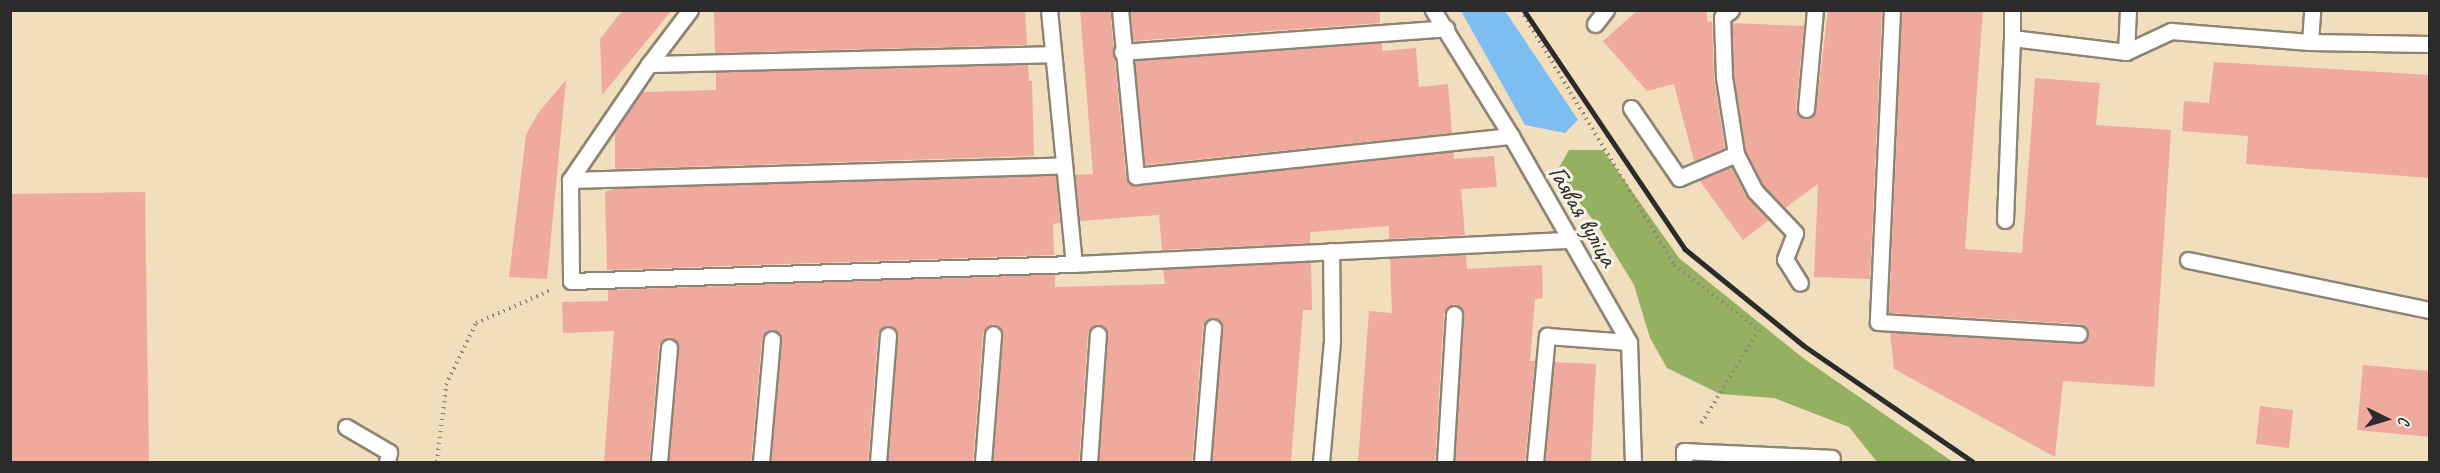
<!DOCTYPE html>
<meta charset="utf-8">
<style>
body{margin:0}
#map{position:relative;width:2440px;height:473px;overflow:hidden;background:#f0debd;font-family:Caveat,sans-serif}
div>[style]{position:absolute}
.forest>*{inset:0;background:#96b061}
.water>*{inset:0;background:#7dbdf1}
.building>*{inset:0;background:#efaa9d}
.path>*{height:4px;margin-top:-2px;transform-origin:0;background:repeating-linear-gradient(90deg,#8e8474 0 1.5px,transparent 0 6px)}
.roads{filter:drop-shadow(2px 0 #8e8474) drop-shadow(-2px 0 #8e8474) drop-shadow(0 2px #8e8474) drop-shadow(0 -2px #8e8474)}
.service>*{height:15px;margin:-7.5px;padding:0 7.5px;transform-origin:7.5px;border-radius:7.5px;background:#fff}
.rail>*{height:4.5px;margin:-2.25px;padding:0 2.25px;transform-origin:2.25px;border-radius:2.25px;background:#2b2b2b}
span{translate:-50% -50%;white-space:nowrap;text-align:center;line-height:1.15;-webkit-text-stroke:6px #f7f3e8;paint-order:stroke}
.street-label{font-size:26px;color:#2b2b2b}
.frame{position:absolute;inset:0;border:12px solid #2b2b2b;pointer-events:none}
.north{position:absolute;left:2356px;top:389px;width:60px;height:60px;-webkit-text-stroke:4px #f7f3e8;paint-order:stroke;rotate:95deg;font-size:16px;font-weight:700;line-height:24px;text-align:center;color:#2b2b2b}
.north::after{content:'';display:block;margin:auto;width:21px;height:27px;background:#2b2b2b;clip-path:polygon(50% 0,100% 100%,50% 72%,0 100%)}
</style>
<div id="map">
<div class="forest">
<div style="clip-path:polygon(1569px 150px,1603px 150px,1679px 258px,1803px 358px,1953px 462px,1877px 462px,1849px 427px,1774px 398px,1720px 394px,1667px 368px,1650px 338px,1634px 285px,1598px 226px,1556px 173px)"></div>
</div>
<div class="water">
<div style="clip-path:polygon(1461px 11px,1505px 11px,1578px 120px,1565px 133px,1525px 125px)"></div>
</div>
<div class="building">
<div style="clip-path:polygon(623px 10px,672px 10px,602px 95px,600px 39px)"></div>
<div style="clip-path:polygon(714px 10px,1025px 10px,1027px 45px,715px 53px)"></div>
<div style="clip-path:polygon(1080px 10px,1110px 10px,1126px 177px,1133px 185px,1454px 152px,1454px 159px,1494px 156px,1497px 187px,1461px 189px,1465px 235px,1389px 239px,1389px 226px,1310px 232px,1310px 243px,1162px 250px,1159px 215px,1080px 221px,1075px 175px,1093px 174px)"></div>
<div style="clip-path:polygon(1130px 10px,1380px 10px,1380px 23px,1133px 41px)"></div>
<div style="clip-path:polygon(1638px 10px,1707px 10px,1707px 21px,1712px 22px,1714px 78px,1725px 148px,1694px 161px,1674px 84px,1647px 91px,1603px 41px)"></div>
<div style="clip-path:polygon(1828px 10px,1882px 10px,1870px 279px,1814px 277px,1818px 184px,1785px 208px,1763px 185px,1745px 151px,1734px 76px,1732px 23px,1804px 26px,1796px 108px,1806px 119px,1816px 110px)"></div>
<div style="clip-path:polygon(1902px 10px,1983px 10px,1965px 249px,2022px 253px,2035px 78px,2100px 83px,2096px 125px,2171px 130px,2154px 387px,2063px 381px,2055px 457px,1894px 369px,1890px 332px,2078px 344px,2089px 334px,2080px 324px,1889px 313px)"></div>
<div style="clip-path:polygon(1382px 43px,1382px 51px,1416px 48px,1419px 87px,1448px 84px,1452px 133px,1145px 165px,1135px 61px)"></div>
<div style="clip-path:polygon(2214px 62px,2430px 75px,2430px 178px,2246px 164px,2248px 136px,2182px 131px,2184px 101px,2209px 103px)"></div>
<div style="clip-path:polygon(1028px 64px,1029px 81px,1032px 81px,1034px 156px,615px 169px,615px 132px,642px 92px,716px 90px,716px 72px)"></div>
<div style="clip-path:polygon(566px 80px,547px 279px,509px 277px,526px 135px,538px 113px)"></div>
<div style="clip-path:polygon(1731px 166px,1746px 196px,1769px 220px,1743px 240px,1699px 180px)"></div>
<div style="clip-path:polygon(1035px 176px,1056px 176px,1060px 223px,1053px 224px,1054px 255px,607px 270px,605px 192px,616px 188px)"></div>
<div style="clip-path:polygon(145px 192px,149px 462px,10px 462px,10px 194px)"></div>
<div style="clip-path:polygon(1466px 255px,1467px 269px,1542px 265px,1543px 298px,1535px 299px,1530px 361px,1535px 361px,1525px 462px,1455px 462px,1464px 315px,1454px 304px,1444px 313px,1435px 462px,1358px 462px,1369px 311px,1392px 313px,1390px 258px)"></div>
<div style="clip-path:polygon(1311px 262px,1312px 310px,1303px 310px,1291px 462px,1212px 462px,1223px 328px,1214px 317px,1203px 326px,1192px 462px,1099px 462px,1108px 335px,1098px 324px,1088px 333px,1079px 462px,993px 462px,1003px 335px,993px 324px,983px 333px,973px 462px,888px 462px,898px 336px,888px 325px,878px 334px,868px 462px,771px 462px,782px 340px,772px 329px,762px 338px,751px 462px,669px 462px,679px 348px,669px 337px,659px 346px,649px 462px,604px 462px,614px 331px,563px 333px,562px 302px,608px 301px,608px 290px,1055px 274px,1055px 287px,1165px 284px,1163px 269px)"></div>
<div style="clip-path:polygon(1554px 362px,1596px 364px,1591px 462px,1545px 462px)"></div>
<div style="clip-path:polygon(2363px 365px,2430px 371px,2430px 437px,2357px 430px)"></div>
<div style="clip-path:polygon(2260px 406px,2293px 410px,2289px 448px,2256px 444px)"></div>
</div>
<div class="path">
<div style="left:1521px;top:10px;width:297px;rotate:59deg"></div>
<div style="left:1674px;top:265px;width:107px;rotate:37.4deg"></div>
<div style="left:1759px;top:330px;width:114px;rotate:121.7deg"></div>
<div style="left:437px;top:462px;width:78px;rotate:-83.3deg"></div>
<div style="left:446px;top:385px;width:69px;rotate:-64.2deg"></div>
<div style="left:476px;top:323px;width:80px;rotate:-23.7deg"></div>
</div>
<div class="roads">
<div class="service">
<div style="left:690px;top:10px;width:68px;rotate:127.2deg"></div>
<div style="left:649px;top:64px;width:140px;rotate:124.3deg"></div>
<div style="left:570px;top:180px;width:101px;rotate:89.4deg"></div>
<div style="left:571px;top:281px;width:503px;rotate:-1.94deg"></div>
<div style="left:1074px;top:264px;width:495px;rotate:-2.8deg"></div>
<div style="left:1049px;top:10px;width:255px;rotate:84.4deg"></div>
<div style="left:1120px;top:10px;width:167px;rotate:84.5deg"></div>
<div style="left:1136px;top:176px;width:377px;rotate:-6.1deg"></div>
<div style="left:1433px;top:10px;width:148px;rotate:58.2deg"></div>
<div style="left:1511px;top:136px;width:237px;rotate:60.2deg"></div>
<div style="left:1629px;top:342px;width:120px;rotate:88.1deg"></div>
<div style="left:1731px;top:10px;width:11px;rotate:142deg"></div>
<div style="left:1722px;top:17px;width:60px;rotate:88.1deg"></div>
<div style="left:1724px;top:77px;width:78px;rotate:81.1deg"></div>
<div style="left:1736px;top:154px;width:42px;rotate:62.8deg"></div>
<div style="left:1755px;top:191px;width:58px;rotate:46.4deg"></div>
<div style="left:1795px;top:233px;width:28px;rotate:111deg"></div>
<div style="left:1785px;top:259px;width:28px;rotate:58deg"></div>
<div style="left:1892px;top:10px;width:312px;rotate:92.6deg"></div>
<div style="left:1878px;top:322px;width:201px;rotate:3.4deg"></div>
<div style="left:2012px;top:10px;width:28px;rotate:90deg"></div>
<div style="left:2012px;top:38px;width:115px;rotate:7deg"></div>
<div style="left:2128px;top:10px;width:42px;rotate:92.7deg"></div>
<div style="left:2126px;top:52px;width:50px;rotate:-25deg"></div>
<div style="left:2171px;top:31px;width:139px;rotate:4.5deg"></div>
<div style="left:2310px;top:42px;width:120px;rotate:1deg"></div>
<div style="left:1595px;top:24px;width:18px;rotate:-52deg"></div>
<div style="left:2310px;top:42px;width:32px;rotate:-86deg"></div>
<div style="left:1122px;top:52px;width:325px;rotate:-4.2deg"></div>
<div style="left:649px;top:64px;width:403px;rotate:-1.4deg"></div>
<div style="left:1631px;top:108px;width:85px;rotate:55.6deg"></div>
<div style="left:1679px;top:178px;width:62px;rotate:-22.8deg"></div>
<div style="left:1806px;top:109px;width:99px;rotate:-84.8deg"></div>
<div style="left:570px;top:180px;width:492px;rotate:-1.7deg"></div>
<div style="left:2005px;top:220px;width:182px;rotate:-87.8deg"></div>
<div style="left:2188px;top:260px;width:247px;rotate:11.7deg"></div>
<div style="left:346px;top:427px;width:50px;rotate:30.2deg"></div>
<div style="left:389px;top:452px;width:10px;rotate:101deg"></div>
<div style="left:659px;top:462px;width:115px;rotate:-85deg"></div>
<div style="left:761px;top:462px;width:123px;rotate:-84.9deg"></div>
<div style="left:878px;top:462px;width:127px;rotate:-85.5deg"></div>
<div style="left:983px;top:462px;width:128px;rotate:-85.5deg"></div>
<div style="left:1089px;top:462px;width:128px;rotate:-86deg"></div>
<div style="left:1202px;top:462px;width:135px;rotate:-85.3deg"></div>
<div style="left:1321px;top:462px;width:122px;rotate:-84.8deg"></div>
<div style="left:1332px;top:340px;width:89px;rotate:-90.6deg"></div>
<div style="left:1445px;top:462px;width:148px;rotate:-86.5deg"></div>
<div style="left:1535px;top:462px;width:127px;rotate:-84.6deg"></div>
<div style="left:1547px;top:336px;width:82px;rotate:4.2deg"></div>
<div style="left:1684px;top:462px;width:11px;rotate:-90deg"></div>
<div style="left:1684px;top:451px;width:148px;rotate:2.7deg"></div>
</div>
</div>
<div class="rail">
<div style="left:1524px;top:10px;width:288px;rotate:56deg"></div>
<div style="left:1685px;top:249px;width:152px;rotate:39.1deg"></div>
<div style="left:1803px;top:345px;width:206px;rotate:34.5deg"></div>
</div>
<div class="street-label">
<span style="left:1583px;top:216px;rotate:60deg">Гаявая вуліца</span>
</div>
<div class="frame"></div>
<div class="north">С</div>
</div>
